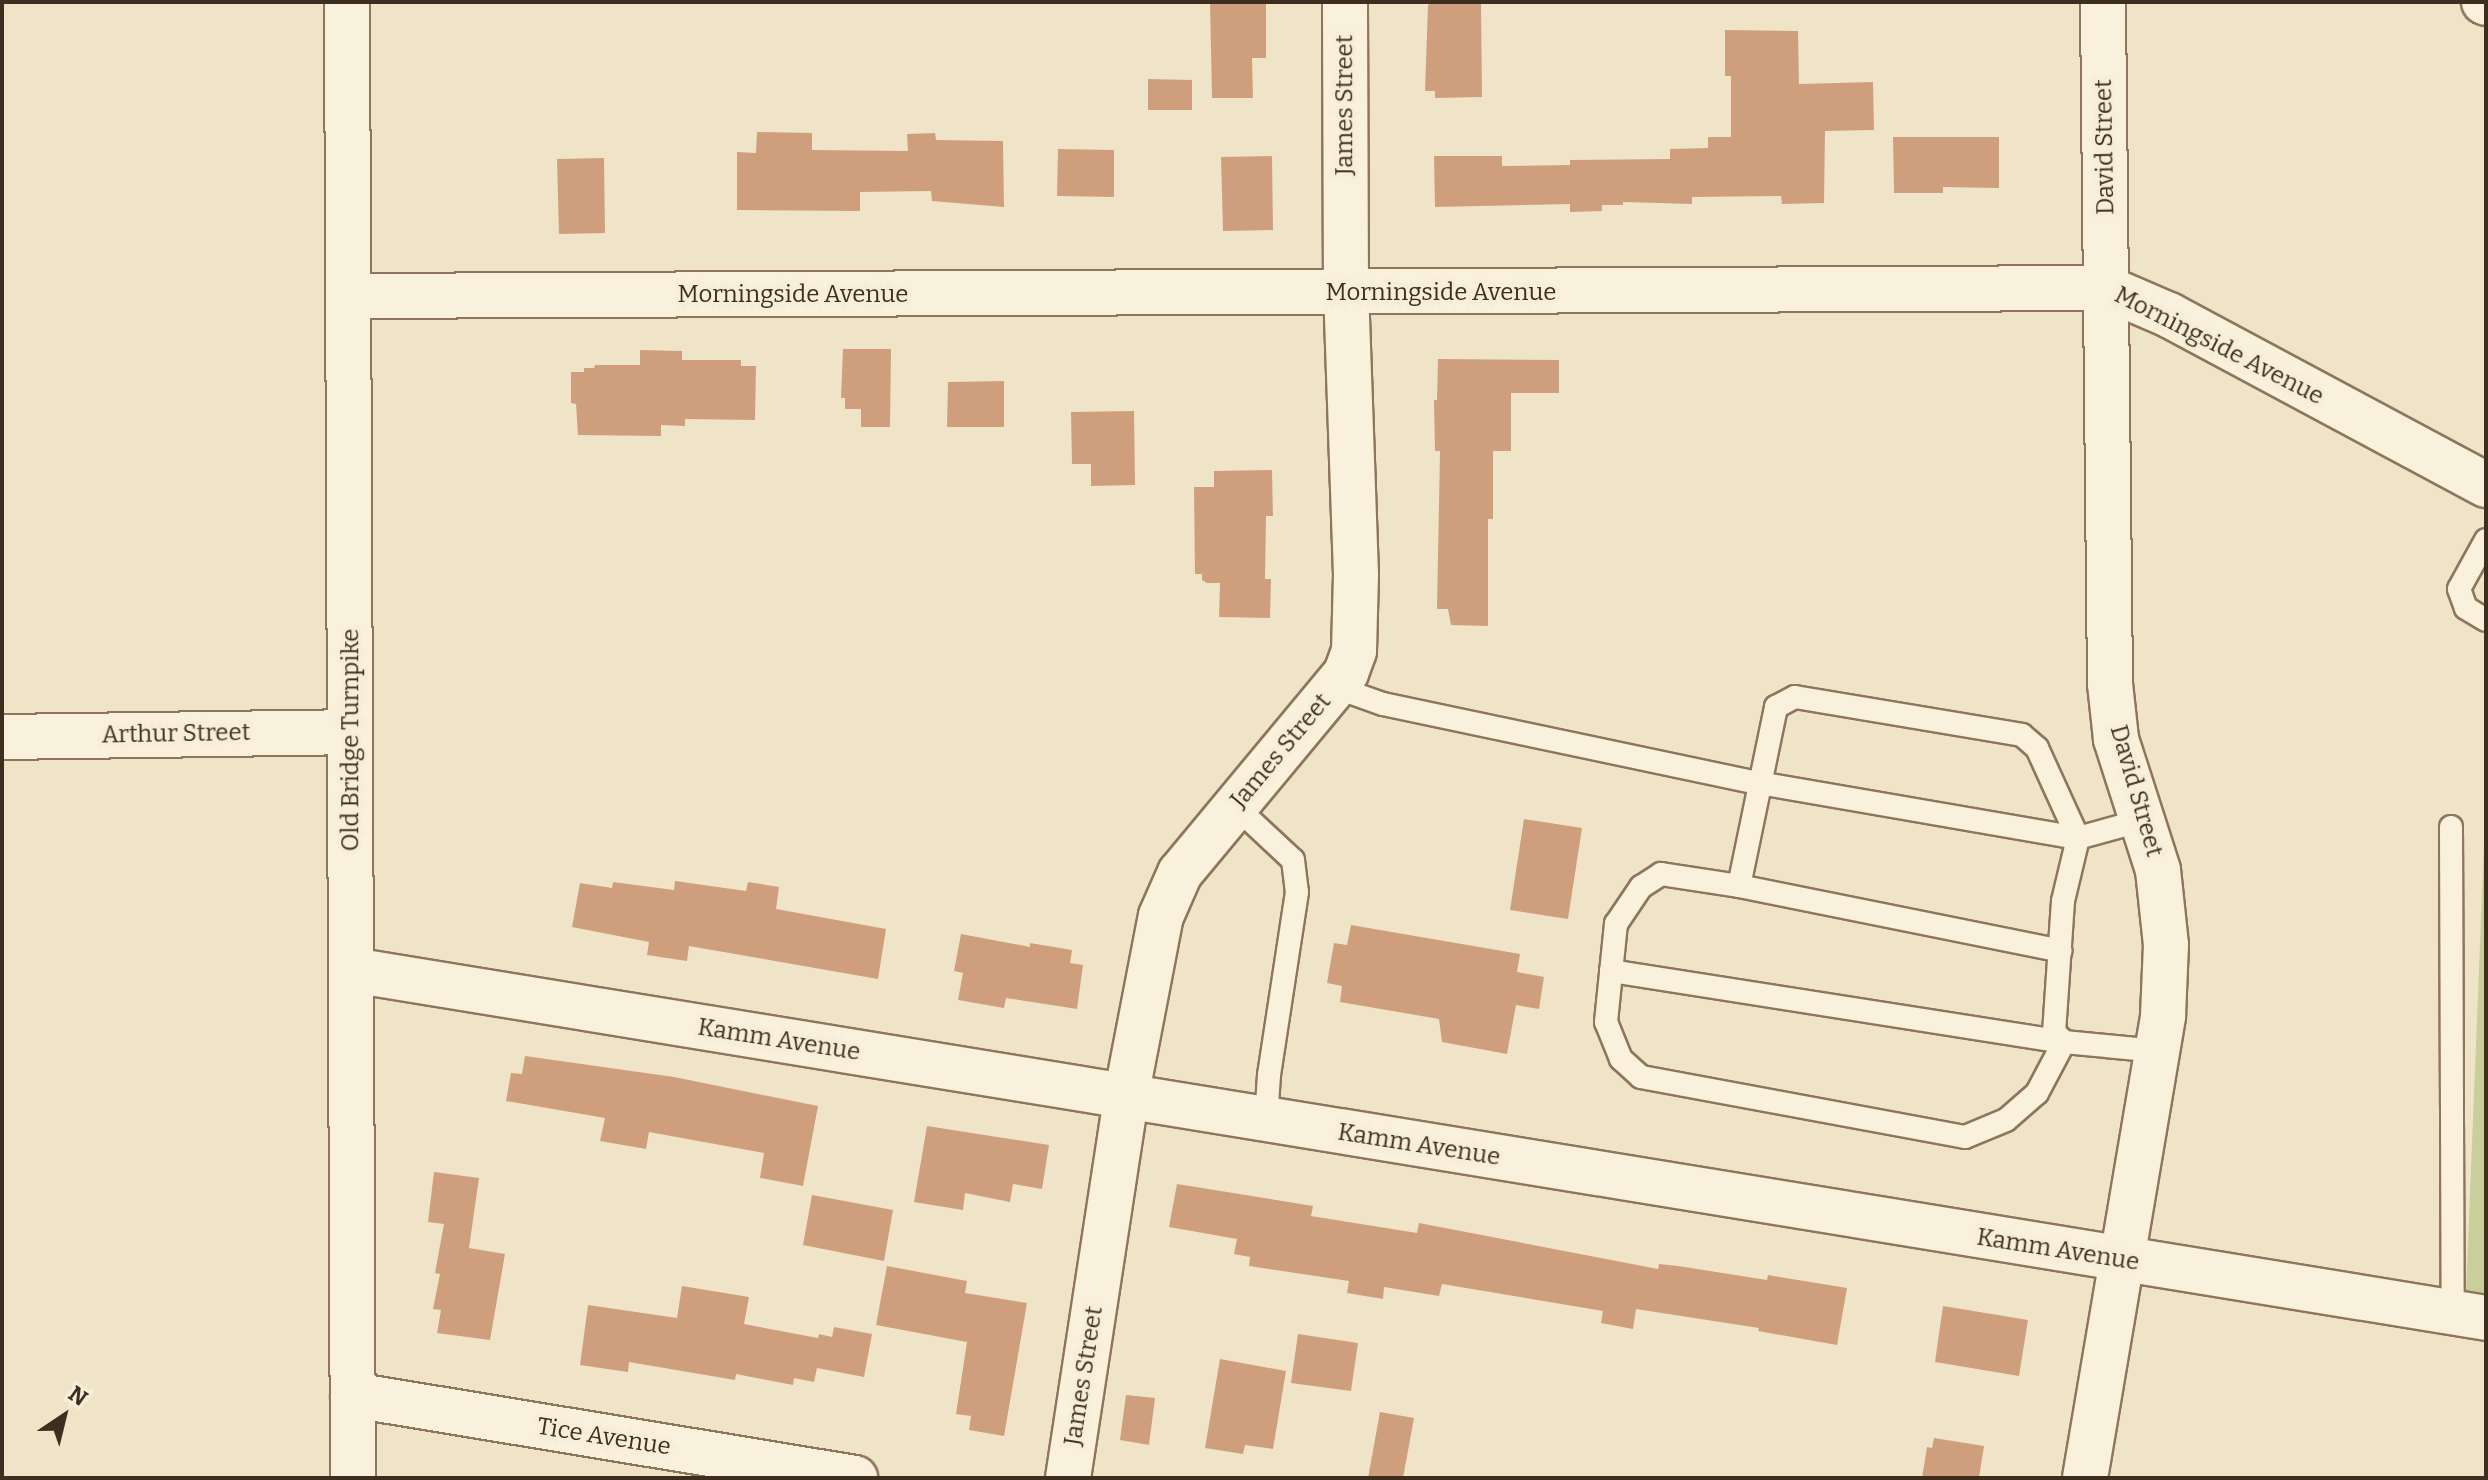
<!DOCTYPE html>
<style>
body{margin:0}
#map{position:relative;width:2488px;height:1480px;overflow:hidden;background:#f0e4c8;font-family:Bitter,serif}
div>[style]{position:absolute}
.green>*{inset:0;background:#c9cf9b}
.building>*{inset:0;background:#cf9f7d}
.roads{filter:drop-shadow(2px 0 #8d765c) drop-shadow(-2px 0 #8d765c) drop-shadow(0 2px #8d765c) drop-shadow(0 -2px #8d765c)}
.service>*{height:22px;margin:-11px;padding:0 11px;transform-origin:11px;border-radius:11px;background:#faf1dc}
.minor>*{height:44px;margin:-22px;padding:0 22px;transform-origin:22px;border-radius:22px;background:#faf1dc}
.tertiary>*{height:44px;margin:-22px;padding:0 22px;transform-origin:22px;border-radius:22px;background:#faf1dc}
span{translate:-50% -50%;white-space:nowrap;text-align:center;line-height:1.15;-webkit-text-stroke:8px #f7eed8;paint-order:stroke}
.street-label{font-size:24px;color:#3d2e20}
.frame{position:absolute;inset:0;border:4px solid #3d2e20;pointer-events:none}
.north{position:absolute;left:24px;top:1376px;width:80px;height:80px;-webkit-text-stroke:6px #f7eed8;paint-order:stroke;rotate:35deg;font-size:22px;font-weight:700;line-height:32px;text-align:center;color:#3d2e20}
.north::after{content:'';display:block;margin:auto;width:28px;height:36px;background:#3d2e20;clip-path:polygon(50% 0,100% 100%,50% 72%,0 100%)}
</style>
<div id="map">
<div class="green">
<div style="clip-path:polygon(2486px 795px,2486px 1321px,2465px 1318px)"></div>
</div>
<div class="building">
<div style="clip-path:polygon(1210px 2px,1266px 2px,1266px 58px,1252px 58px,1253px 98px,1212px 98px)"></div>
<div style="clip-path:polygon(1433px 2px,1481px 2px,1482px 97px,1435px 98px,1435px 91px,1425px 91px,1428px 5px)"></div>
<div style="clip-path:polygon(1725px 30px,1798px 31px,1799px 84px,1873px 82px,1874px 130px,1825px 131px,1824px 203px,1782px 204px,1781px 196px,1692px 197px,1692px 204px,1623px 202px,1623px 205px,1602px 205px,1602px 211px,1570px 212px,1570px 204px,1435px 207px,1434px 156px,1502px 156px,1502px 166px,1570px 165px,1570px 160px,1670px 159px,1670px 149px,1708px 148px,1708px 137px,1731px 137px,1731px 76px,1725px 76px)"></div>
<div style="clip-path:polygon(1148px 79px,1192px 80px,1192px 110px,1148px 110px)"></div>
<div style="clip-path:polygon(757px 132px,812px 133px,812px 150px,908px 151px,907px 134px,935px 133px,936px 140px,1003px 141px,1004px 207px,932px 201px,931px 191px,860px 192px,860px 211px,737px 210px,737px 152px,756px 153px)"></div>
<div style="clip-path:polygon(1893px 137px,1999px 137px,1999px 188px,1943px 187px,1943px 193px,1894px 193px)"></div>
<div style="clip-path:polygon(1058px 149px,1114px 150px,1114px 197px,1057px 196px)"></div>
<div style="clip-path:polygon(1272px 156px,1273px 230px,1223px 231px,1221px 157px)"></div>
<div style="clip-path:polygon(604px 158px,605px 233px,559px 234px,557px 159px)"></div>
<div style="clip-path:polygon(843px 349px,891px 349px,890px 427px,861px 427px,861px 409px,845px 409px,845px 398px,841px 398px)"></div>
<div style="clip-path:polygon(640px 350px,682px 351px,682px 360px,741px 360px,741px 366px,756px 366px,755px 420px,685px 419px,685px 426px,661px 425px,661px 436px,578px 435px,576px 404px,571px 403px,571px 372px,584px 372px,584px 368px,594px 368px,595px 365px,640px 365px)"></div>
<div style="clip-path:polygon(1438px 359px,1559px 360px,1559px 393px,1511px 393px,1511px 451px,1493px 451px,1493px 519px,1488px 519px,1488px 626px,1451px 625px,1448px 609px,1437px 609px,1440px 451px,1435px 451px,1434px 400px,1437px 400px)"></div>
<div style="clip-path:polygon(1004px 381px,1004px 427px,947px 427px,948px 382px)"></div>
<div style="clip-path:polygon(1134px 411px,1135px 485px,1091px 486px,1091px 464px,1072px 464px,1071px 412px)"></div>
<div style="clip-path:polygon(1272px 470px,1273px 516px,1266px 516px,1265px 579px,1271px 579px,1270px 618px,1219px 617px,1220px 583px,1207px 583px,1202px 580px,1202px 574px,1195px 574px,1194px 487px,1214px 487px,1214px 471px)"></div>
<div style="clip-path:polygon(1524px 819px,1582px 828px,1568px 919px,1510px 910px)"></div>
<div style="clip-path:polygon(675px 881px,746px 891px,748px 882px,779px 887px,776px 909px,886px 929px,878px 979px,689px 946px,687px 961px,647px 955px,649px 942px,572px 927px,580px 883px,612px 888px,613px 882px,674px 890px)"></div>
<div style="clip-path:polygon(1351px 925px,1520px 954px,1517px 972px,1544px 977px,1539px 1009px,1516px 1005px,1507px 1054px,1442px 1042px,1439px 1019px,1340px 1002px,1342px 986px,1327px 983px,1334px 943px,1347px 945px)"></div>
<div style="clip-path:polygon(961px 934px,1030px 947px,1030px 943px,1072px 950px,1070px 963px,1083px 965px,1077px 1009px,1006px 998px,1004px 1008px,958px 1000px,963px 973px,954px 971px)"></div>
<div style="clip-path:polygon(525px 1056px,674px 1077px,818px 1106px,803px 1186px,760px 1178px,764px 1153px,649px 1132px,646px 1149px,600px 1141px,605px 1118px,506px 1101px,511px 1073px,522px 1074px)"></div>
<div style="clip-path:polygon(927px 1126px,1049px 1145px,1042px 1189px,1013px 1184px,1010px 1202px,965px 1193px,963px 1210px,914px 1202px)"></div>
<div style="clip-path:polygon(434px 1172px,479px 1178px,469px 1248px,505px 1254px,490px 1340px,437px 1333px,441px 1310px,433px 1309px,440px 1274px,435px 1273px,444px 1224px,428px 1222px)"></div>
<div style="clip-path:polygon(1177px 1184px,1313px 1206px,1311px 1216px,1417px 1233px,1419px 1223px,1658px 1269px,1659px 1264px,1678px 1266px,1767px 1280px,1768px 1275px,1847px 1288px,1837px 1345px,1758px 1331px,1759px 1328px,1636px 1309px,1633px 1329px,1601px 1323px,1603px 1311px,1442px 1284px,1439px 1296px,1384px 1287px,1383px 1299px,1347px 1293px,1349px 1281px,1249px 1266px,1250px 1257px,1234px 1254px,1237px 1239px,1169px 1227px)"></div>
<div style="clip-path:polygon(812px 1195px,893px 1210px,884px 1261px,803px 1245px)"></div>
<div style="clip-path:polygon(887px 1266px,967px 1281px,965px 1293px,1027px 1303px,1004px 1436px,969px 1430px,971px 1416px,956px 1414px,967px 1342px,876px 1325px)"></div>
<div style="clip-path:polygon(682px 1286px,749px 1297px,744px 1324px,818px 1338px,819px 1334px,832px 1337px,834px 1327px,872px 1334px,864px 1377px,817px 1368px,814px 1382px,794px 1378px,793px 1385px,736px 1374px,735px 1380px,629px 1362px,628px 1372px,580px 1365px,588px 1305px,677px 1318px)"></div>
<div style="clip-path:polygon(1943px 1306px,2028px 1320px,2019px 1376px,1935px 1362px)"></div>
<div style="clip-path:polygon(1298px 1334px,1358px 1343px,1351px 1391px,1291px 1383px)"></div>
<div style="clip-path:polygon(1220px 1359px,1286px 1371px,1273px 1449px,1245px 1445px,1243px 1454px,1205px 1448px)"></div>
<div style="clip-path:polygon(1126px 1395px,1155px 1398px,1149px 1445px,1120px 1440px)"></div>
<div style="clip-path:polygon(1380px 1412px,1414px 1418px,1403px 1478px,1368px 1478px)"></div>
<div style="clip-path:polygon(1934px 1438px,1984px 1446px,1979px 1478px,1922px 1478px,1927px 1447px,1932px 1448px)"></div>
</div>
<div class="roads">
<div class="service">
<div style="left:2486px;top:540px;width:56px;rotate:118.9deg"></div>
<div style="left:2459px;top:589px;width:20px;rotate:70deg"></div>
<div style="left:2466px;top:608px;width:23px;rotate:31deg"></div>
<div style="left:1335px;top:687px;width:51px;rotate:19.5deg"></div>
<div style="left:1383px;top:704px;width:384px;rotate:11.9deg"></div>
<div style="left:1759px;top:783px;width:324px;rotate:9.8deg"></div>
<div style="left:2078px;top:838px;width:67px;rotate:-15.5deg"></div>
<div style="left:1235px;top:806px;width:79px;rotate:43deg"></div>
<div style="left:1293px;top:860px;width:32px;rotate:83deg"></div>
<div style="left:1297px;top:892px;width:185px;rotate:98.7deg"></div>
<div style="left:1269px;top:1075px;width:45px;rotate:93.8deg"></div>
<div style="left:2451px;top:827px;width:486px;rotate:89.8deg"></div>
<div style="left:1739px;top:886px;width:328px;rotate:11.4deg"></div>
<div style="left:1611px;top:971px;width:459px;rotate:8.9deg"></div>
<div style="left:2064px;top:1042px;width:58px;rotate:117.9deg"></div>
<div style="left:2037px;top:1093px;width:41px;rotate:138.9deg"></div>
<div style="left:2006px;top:1120px;width:44px;rotate:157.5deg"></div>
<div style="left:1965px;top:1137px;width:330px;rotate:-169.5deg"></div>
<div style="left:1641px;top:1077px;width:27px;rotate:-138deg"></div>
<div style="left:1621px;top:1059px;width:40px;rotate:-112deg"></div>
<div style="left:1606px;top:1022px;width:99px;rotate:-84.2deg"></div>
<div style="left:1616px;top:924px;width:45px;rotate:-56deg"></div>
<div style="left:1641px;top:887px;width:24px;rotate:-33deg"></div>
<div style="left:1661px;top:874px;width:79px;rotate:8.7deg"></div>
<div style="left:1739px;top:886px;width:183px;rotate:-78.3deg"></div>
<div style="left:1776px;top:707px;width:21px;rotate:-28deg"></div>
<div style="left:1795px;top:697px;width:230px;rotate:9.5deg"></div>
<div style="left:2022px;top:735px;width:20px;rotate:41deg"></div>
<div style="left:2037px;top:748px;width:99px;rotate:65.5deg"></div>
<div style="left:2078px;top:838px;width:65px;rotate:103.4deg"></div>
<div style="left:2063px;top:901px;width:131px;rotate:93.9deg"></div>
<div style="left:2054px;top:1032px;width:14px;rotate:45deg"></div>
<div style="left:2064px;top:1042px;width:93px;rotate:5.5deg"></div>
</div>
<div class="minor">
<div style="left:2484px;top:2px;width:2px;rotate:27deg"></div>
<div style="left:348px;top:296px;width:1758px;rotate:-0.26deg"></div>
<div style="left:2106px;top:288px;width:69px;rotate:23.2deg"></div>
<div style="left:2169px;top:315px;width:360px;rotate:28.2deg"></div>
<div style="left:2px;top:737px;width:348px;rotate:-0.8deg"></div>
<div style="left:352px;top:970px;width:2162px;rotate:9.26deg"></div>
<div style="left:353px;top:1395px;width:509px;rotate:9.39deg"></div>
<div style="left:1068px;top:1478px;width:385px;rotate:-81.3deg"></div>
<div style="left:1126px;top:1097px;width:184px;rotate:-79.1deg"></div>
<div style="left:1161px;top:916px;width:47px;rotate:-66.2deg"></div>
<div style="left:1180px;top:873px;width:260px;rotate:-50.3deg"></div>
<div style="left:1346px;top:673px;width:23px;rotate:-70deg"></div>
<div style="left:1354px;top:651px;width:76px;rotate:-88.5deg"></div>
<div style="left:1356px;top:575px;width:281px;rotate:-92deg"></div>
<div style="left:1346px;top:294px;width:292px;rotate:-90.2deg"></div>
<div style="left:2085px;top:1478px;width:469px;rotate:-80.4deg"></div>
<div style="left:2163px;top:1016px;width:71px;rotate:-87.6deg"></div>
<div style="left:2166px;top:945px;width:75px;rotate:-96.1deg"></div>
<div style="left:2158px;top:870px;width:138px;rotate:-107.8deg"></div>
<div style="left:2116px;top:739px;width:55px;rotate:-96.2deg"></div>
<div style="left:2110px;top:684px;width:682px;rotate:-90.59deg"></div>
</div>
<div class="tertiary">
<div style="left:347px;top:2px;width:1476px;rotate:89.77deg"></div>
</div>
</div>
<div class="street-label">
<span style="left:1345px;top:105px;rotate:-90deg">James Street</span>
<span style="left:2105px;top:147px;rotate:-91deg">David Street</span>
<span style="left:1441px;top:293px">Morningside Avenue</span>
<span style="left:793px;top:295px">Morningside Avenue</span>
<span style="left:2219px;top:346px;rotate:27deg">Morningside Avenue</span>
<span style="left:176px;top:734px;rotate:-1deg">Arthur Street</span>
<span style="left:351px;top:740px;rotate:-90deg">Old Bridge Turnpike</span>
<span style="left:1281px;top:751px;rotate:-50deg">James Street</span>
<span style="left:2136px;top:791px;rotate:74deg">David Street</span>
<span style="left:779px;top:1040px;rotate:9deg">Kamm Avenue</span>
<span style="left:1419px;top:1145px;rotate:9deg">Kamm Avenue</span>
<span style="left:2058px;top:1250px;rotate:9deg">Kamm Avenue</span>
<span style="left:1084px;top:1376px;rotate:-81deg">James Street</span>
<span style="left:604px;top:1437px;rotate:9deg">Tice Avenue</span>
</div>
<div class="frame"></div>
<div class="north">N</div>
</div>
